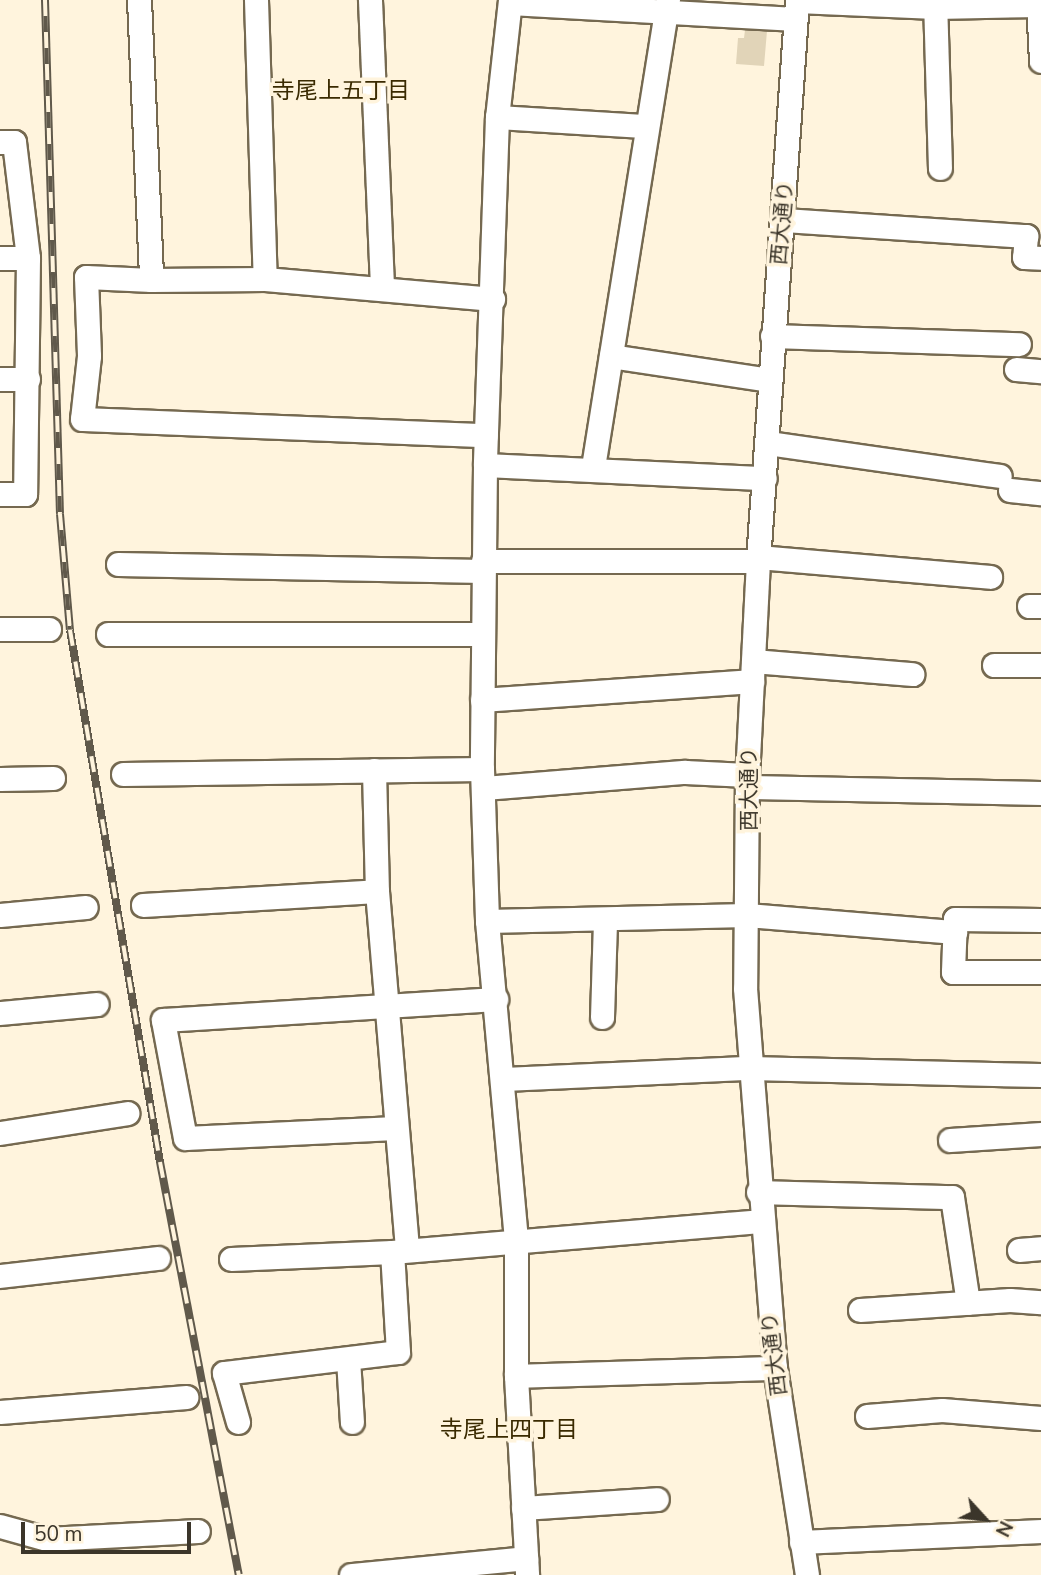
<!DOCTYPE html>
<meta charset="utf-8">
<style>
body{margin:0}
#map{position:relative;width:1041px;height:1575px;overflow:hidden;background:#fff4dd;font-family:"Nunito Sans","Noto Sans JP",sans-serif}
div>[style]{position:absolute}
.building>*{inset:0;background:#e1d4b8}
.roads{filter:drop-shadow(2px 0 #756950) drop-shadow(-2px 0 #756950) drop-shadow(0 2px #756950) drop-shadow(0 -2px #756950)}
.minor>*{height:23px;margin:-11.5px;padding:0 11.5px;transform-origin:11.5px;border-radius:11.5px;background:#fff}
.rail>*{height:8px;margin-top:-4px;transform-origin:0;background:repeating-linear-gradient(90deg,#fff4dd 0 16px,#60594b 0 32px);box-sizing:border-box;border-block:2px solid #60594b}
span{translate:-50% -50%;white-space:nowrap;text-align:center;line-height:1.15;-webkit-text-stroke:7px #fff4dd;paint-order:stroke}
.street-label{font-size:21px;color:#3b352a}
.neighbourhood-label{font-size:23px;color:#3a2a01}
.north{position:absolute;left:950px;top:1484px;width:70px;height:70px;-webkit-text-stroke:5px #fff4dd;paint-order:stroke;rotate:117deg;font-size:19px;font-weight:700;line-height:28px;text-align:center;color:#3b352a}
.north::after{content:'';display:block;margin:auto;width:24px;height:32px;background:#3b352a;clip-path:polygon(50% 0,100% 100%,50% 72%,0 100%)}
.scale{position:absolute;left:21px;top:1522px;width:170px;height:32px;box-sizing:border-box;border:4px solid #3b352a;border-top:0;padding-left:9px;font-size:21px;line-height:24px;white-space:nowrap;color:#3b352a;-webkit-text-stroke:5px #fff4dd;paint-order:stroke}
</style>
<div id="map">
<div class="building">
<div style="clip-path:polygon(745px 30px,767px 31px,764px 66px,736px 64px,738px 38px,744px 38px)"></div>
</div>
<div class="roads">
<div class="minor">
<div style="left:139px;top:0;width:280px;rotate:87.5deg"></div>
<div style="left:151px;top:280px;width:114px;rotate:-0.5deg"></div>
<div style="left:265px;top:279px;width:229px;rotate:5deg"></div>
<div style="left:256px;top:0;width:279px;rotate:88.2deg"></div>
<div style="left:370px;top:0;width:287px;rotate:87.6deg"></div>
<div style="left:510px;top:0;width:118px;rotate:96.3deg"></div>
<div style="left:497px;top:117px;width:348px;rotate:92deg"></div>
<div style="left:485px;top:465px;width:304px;rotate:90.6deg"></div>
<div style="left:482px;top:769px;width:152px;rotate:88.1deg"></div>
<div style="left:487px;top:921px;width:321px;rotate:84.8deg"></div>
<div style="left:516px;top:1241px;width:135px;rotate:90deg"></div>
<div style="left:516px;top:1376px;width:199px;rotate:86.8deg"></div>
<div style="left:797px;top:0;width:562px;rotate:93.98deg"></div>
<div style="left:758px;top:561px;width:214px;rotate:92.9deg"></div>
<div style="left:747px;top:775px;width:213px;rotate:90.5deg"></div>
<div style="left:745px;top:988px;width:381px;rotate:85.5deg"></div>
<div style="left:775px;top:1368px;width:209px;rotate:81.2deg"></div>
<div style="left:935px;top:0;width:168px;rotate:88.3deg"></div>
<div style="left:1038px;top:0;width:61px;rotate:87.2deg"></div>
<div style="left:797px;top:1px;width:138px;rotate:2.5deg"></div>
<div style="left:935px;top:7px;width:106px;rotate:-1.1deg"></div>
<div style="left:510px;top:3px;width:286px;rotate:3.2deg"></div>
<div style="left:497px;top:117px;width:147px;rotate:3.5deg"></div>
<div style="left:0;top:142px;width:14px"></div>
<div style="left:14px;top:142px;width:117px;rotate:83.1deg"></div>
<div style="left:28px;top:258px;width:236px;rotate:90.7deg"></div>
<div style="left:25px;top:494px;width:25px;rotate:180deg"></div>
<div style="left:784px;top:220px;width:243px;rotate:3.8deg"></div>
<div style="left:1026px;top:236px;width:21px;rotate:95deg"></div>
<div style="left:1024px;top:257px;width:17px;rotate:3deg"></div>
<div style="left:0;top:258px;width:28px"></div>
<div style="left:151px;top:280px;width:65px;rotate:-177.4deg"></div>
<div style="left:86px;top:277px;width:79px;rotate:87.8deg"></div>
<div style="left:89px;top:356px;width:63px;rotate:96.3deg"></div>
<div style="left:82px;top:419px;width:404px;rotate:2.3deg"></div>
<div style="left:772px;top:336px;width:247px;rotate:1.9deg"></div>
<div style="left:611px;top:356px;width:160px;rotate:8.6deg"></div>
<div style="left:1016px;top:369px;width:25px;rotate:5deg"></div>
<div style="left:0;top:379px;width:28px"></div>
<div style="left:768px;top:443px;width:234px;rotate:8.1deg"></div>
<div style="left:485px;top:465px;width:280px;rotate:2.7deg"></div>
<div style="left:593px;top:467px;width:473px;rotate:-80.9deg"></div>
<div style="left:1010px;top:490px;width:31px;rotate:6deg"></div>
<div style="left:758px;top:557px;width:233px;rotate:4.9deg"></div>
<div style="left:483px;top:561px;width:275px"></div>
<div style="left:118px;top:564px;width:365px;rotate:1.1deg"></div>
<div style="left:1029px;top:606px;width:12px"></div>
<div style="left:0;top:629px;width:49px"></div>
<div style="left:108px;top:634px;width:375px"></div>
<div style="left:753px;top:661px;width:160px;rotate:4.7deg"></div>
<div style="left:994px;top:665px;width:47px"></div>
<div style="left:482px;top:700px;width:271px;rotate:-4deg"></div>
<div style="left:374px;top:770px;width:121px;rotate:88.6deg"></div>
<div style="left:377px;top:891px;width:360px;rotate:85.2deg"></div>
<div style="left:123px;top:774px;width:359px;rotate:-0.8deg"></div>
<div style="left:0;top:779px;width:53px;rotate:-1.1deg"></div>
<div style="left:751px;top:787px;width:290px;rotate:1.2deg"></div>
<div style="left:484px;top:788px;width:202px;rotate:-4.6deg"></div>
<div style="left:685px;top:772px;width:62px;rotate:2.8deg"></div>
<div style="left:143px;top:905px;width:234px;rotate:-3.4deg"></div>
<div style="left:0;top:915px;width:86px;rotate:-5.3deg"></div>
<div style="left:1041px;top:920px;width:86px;rotate:-179.3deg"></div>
<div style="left:955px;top:919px;width:53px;rotate:92.2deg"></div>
<div style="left:953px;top:972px;width:88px"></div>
<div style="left:487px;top:921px;width:260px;rotate:-1.3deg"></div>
<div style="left:747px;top:915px;width:209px;rotate:4.7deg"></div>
<div style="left:0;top:1013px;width:97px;rotate:-5.3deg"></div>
<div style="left:602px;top:1017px;width:97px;rotate:-88.2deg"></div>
<div style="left:504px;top:1079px;width:246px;rotate:-2.6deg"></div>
<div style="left:750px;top:1068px;width:291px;rotate:1.4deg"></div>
<div style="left:395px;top:1128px;width:210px;rotate:177.3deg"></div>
<div style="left:185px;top:1138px;width:120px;rotate:-100.6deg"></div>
<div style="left:163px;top:1020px;width:334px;rotate:-3.6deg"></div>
<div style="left:0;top:1133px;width:129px;rotate:-8.9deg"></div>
<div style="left:950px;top:1140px;width:91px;rotate:-3.8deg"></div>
<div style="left:758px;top:1192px;width:194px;rotate:1.5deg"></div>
<div style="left:952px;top:1197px;width:107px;rotate:81.4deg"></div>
<div style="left:1019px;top:1250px;width:22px;rotate:-5deg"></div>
<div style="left:231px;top:1259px;width:161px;rotate:-2.5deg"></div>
<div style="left:392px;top:1252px;width:369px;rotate:-4.8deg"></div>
<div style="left:0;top:1276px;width:159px;rotate:-6.5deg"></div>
<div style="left:860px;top:1310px;width:150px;rotate:-3.8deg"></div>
<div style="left:1010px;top:1300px;width:31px;rotate:4deg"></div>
<div style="left:348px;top:1359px;width:63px;rotate:86.4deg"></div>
<div style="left:516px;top:1376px;width:259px;rotate:-1.8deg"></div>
<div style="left:0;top:1412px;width:187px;rotate:-4.6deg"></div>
<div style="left:867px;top:1416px;width:75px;rotate:-4.6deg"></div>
<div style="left:942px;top:1410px;width:99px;rotate:4.6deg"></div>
<div style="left:238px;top:1422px;width:51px;rotate:-105.9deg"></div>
<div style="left:224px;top:1373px;width:175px;rotate:-6.9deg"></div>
<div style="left:398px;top:1352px;width:100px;rotate:-93.4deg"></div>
<div style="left:523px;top:1508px;width:134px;rotate:-3.8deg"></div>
<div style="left:0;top:1526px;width:49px;rotate:15.5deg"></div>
<div style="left:47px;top:1539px;width:151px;rotate:-3deg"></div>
<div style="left:801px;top:1542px;width:240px;rotate:-2.6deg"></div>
<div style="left:351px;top:1575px;width:176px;rotate:-5.5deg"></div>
</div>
</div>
<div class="rail">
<div style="left:45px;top:0;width:514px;rotate:88.33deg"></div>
<div style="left:60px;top:514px;width:116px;rotate:85.1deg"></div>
<div style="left:70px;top:630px;width:540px;rotate:80.4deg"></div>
<div style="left:160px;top:1162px;width:420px;rotate:79.2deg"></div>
</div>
<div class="street-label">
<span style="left:782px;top:223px;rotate:-85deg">西大通り</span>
<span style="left:749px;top:789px;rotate:-90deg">西大通り</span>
<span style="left:774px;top:1354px;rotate:-97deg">西大通り</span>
</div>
<div class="neighbourhood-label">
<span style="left:341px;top:91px">寺尾上五丁目</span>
<span style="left:509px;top:1430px">寺尾上四丁目</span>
</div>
<div class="north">N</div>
<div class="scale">50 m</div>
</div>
